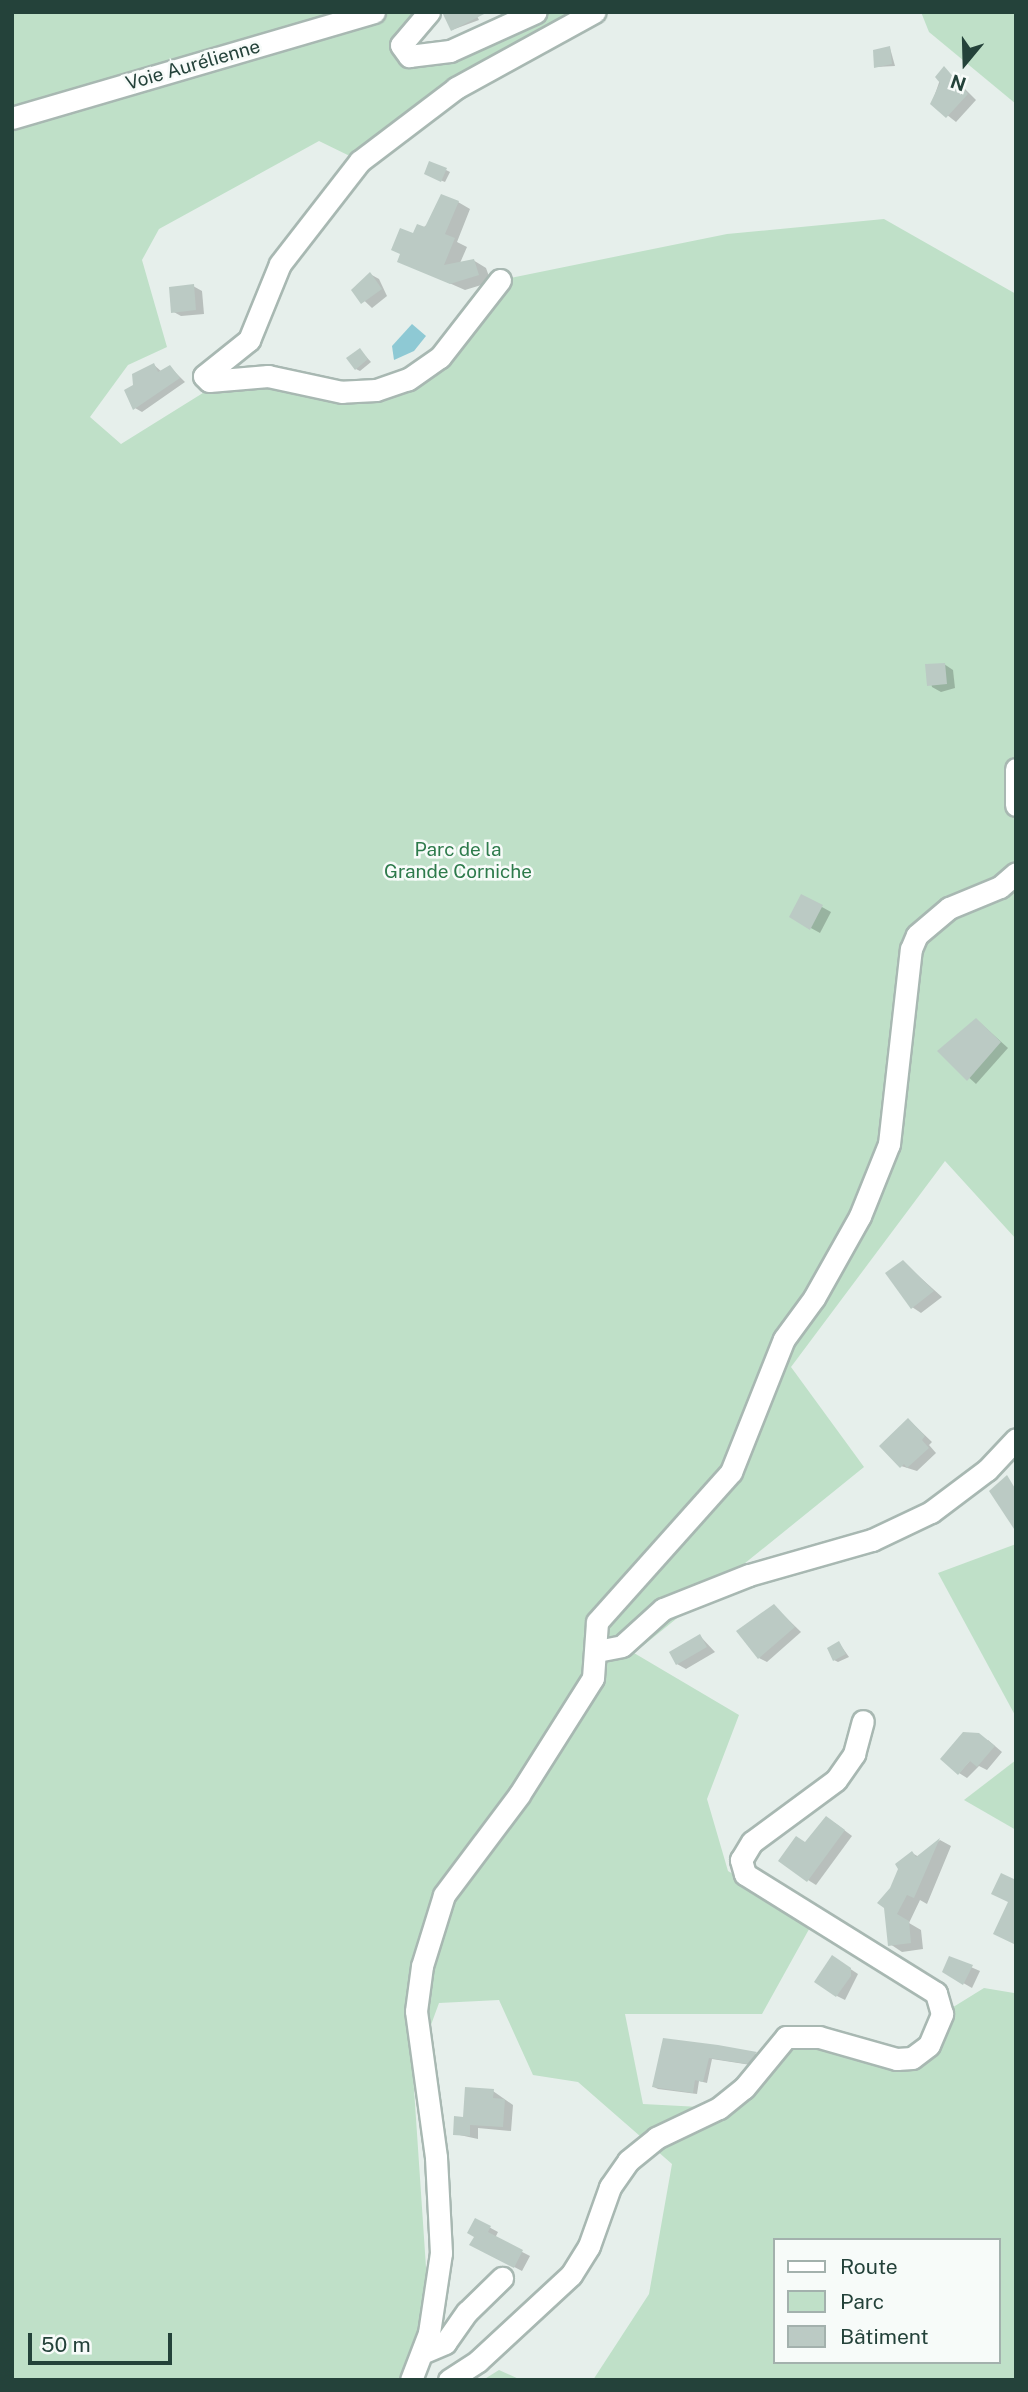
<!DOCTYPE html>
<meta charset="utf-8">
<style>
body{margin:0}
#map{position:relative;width:1028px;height:2392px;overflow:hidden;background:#e6efeb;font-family:"Public Sans",sans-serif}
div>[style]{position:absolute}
.green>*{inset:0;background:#bfe0c8}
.water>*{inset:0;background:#8ec9d4}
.shadow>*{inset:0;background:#0003}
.building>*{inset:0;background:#bbcac4}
.roads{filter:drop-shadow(2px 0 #a8b8b2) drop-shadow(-2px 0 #a8b8b2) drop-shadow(0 2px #a8b8b2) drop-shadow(0 -2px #a8b8b2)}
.minor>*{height:21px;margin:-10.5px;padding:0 10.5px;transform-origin:10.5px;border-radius:10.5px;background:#fff}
span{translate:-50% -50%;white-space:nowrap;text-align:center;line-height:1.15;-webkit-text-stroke:5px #f7fbf9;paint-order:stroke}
.street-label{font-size:19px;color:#24423a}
.park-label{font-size:19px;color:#2d7a4b}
.frame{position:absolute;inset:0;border:14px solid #24423a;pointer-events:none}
.legend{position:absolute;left:773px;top:2238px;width:228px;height:126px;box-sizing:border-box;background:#f7fbf9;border:2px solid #a3b1ad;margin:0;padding:9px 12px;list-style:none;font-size:21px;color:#24423a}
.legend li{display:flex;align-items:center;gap:14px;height:35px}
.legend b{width:35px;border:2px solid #a3b1ad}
.north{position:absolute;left:930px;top:28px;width:70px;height:70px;-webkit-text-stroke:5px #f7fbf9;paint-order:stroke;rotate:199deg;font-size:19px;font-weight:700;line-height:28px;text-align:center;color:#24423a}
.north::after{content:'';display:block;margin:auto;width:24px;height:32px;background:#24423a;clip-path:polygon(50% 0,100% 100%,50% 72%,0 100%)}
.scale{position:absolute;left:28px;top:2333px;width:144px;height:32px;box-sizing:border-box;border:4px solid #24423a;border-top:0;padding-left:9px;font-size:21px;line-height:24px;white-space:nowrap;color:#24423a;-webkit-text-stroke:5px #f7fbf9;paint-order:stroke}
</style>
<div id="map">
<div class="green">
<div style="clip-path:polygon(evenodd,12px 12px,429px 12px,409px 56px,536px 12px,594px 12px,360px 161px,319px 141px,159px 229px,142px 260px,167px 347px,128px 365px,90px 417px,121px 444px,227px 378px,314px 385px,408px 379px,500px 280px,727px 234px,884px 219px,1016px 294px,1016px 1239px,945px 1161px,791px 1367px,864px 1467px,634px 1653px,739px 1715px,707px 1799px,728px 1871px,813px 1922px,762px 2014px,625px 2014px,643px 2104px,719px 2108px,786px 2037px,912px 2058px,942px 2014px,984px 1988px,1014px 1993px,1016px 2380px,593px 2380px,649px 2294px,672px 2164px,578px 2082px,533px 2075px,499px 2000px,439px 2003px,413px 2074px,428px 2297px,410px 2380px,12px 2380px,12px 12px,774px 2240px,998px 2240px,998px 2362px,774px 2362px,774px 2240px)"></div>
<div style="clip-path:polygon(921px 12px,1016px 12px,1016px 104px,929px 32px)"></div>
<div style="clip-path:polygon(1016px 1544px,1016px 1717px,938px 1573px)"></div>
<div style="clip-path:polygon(1016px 1760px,1016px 1830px,964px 1800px)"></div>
<div style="clip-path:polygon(499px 2370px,521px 2380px,483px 2380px)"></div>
</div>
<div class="water">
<div style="clip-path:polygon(412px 324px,426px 336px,414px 351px,394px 360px,392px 346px)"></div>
</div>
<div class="shadow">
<div style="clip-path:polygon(475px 12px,479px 20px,452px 30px)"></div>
<div style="clip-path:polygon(890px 48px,895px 66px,876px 67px,875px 51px)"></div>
<div style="clip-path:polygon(944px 68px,976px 100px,956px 122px,932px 103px)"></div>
<div style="clip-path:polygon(446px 170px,450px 172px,445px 182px,430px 176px)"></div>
<div style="clip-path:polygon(458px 202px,470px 209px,457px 242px,467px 247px,460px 263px,473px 260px,486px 268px,491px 282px,465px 290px,399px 261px,413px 235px)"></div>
<div style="clip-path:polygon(370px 274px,379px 279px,387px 296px,372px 308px,353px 290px)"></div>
<div style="clip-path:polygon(193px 286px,202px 291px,204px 314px,181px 316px,172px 311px)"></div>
<div style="clip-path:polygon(360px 350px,371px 362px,360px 371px,356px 369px)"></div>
<div style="clip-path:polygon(154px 365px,162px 372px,170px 367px,185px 382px,142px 412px,135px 408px,135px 386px)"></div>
<div style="clip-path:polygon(944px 664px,953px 670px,955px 688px,941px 692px,932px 687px,927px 666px)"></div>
<div style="clip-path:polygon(802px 896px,831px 912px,820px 933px,791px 917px)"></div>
<div style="clip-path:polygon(977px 1020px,1008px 1048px,976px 1084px,940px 1051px)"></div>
<div style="clip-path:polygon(903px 1262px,942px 1297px,921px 1313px,912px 1307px)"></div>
<div style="clip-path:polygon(909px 1420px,932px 1442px,929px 1445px,936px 1453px,917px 1471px,901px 1466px)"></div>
<div style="clip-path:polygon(774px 1606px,801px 1632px,767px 1662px,759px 1658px)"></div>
<div style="clip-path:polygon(700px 1636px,715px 1652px,686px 1669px,677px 1664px)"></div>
<div style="clip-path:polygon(839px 1643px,849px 1657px,838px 1662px,834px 1660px)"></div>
<div style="clip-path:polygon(988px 1740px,1002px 1752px,987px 1770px,979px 1766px,967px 1778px,959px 1773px)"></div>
<div style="clip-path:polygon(835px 1823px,852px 1836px,816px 1885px,808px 1880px,806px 1844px)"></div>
<div style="clip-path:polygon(940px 1840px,951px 1846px,927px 1904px,920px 1900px,909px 1923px,921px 1930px,923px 1949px,902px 1952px,890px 1944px,891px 1888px,912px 1853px,919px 1857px)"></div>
<div style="clip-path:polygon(950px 1958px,980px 1971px,972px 1988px,944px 1972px)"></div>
<div style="clip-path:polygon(840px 1962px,858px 1974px,845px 2000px,837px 1996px)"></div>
<div style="clip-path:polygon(665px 2040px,756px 2054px,759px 2055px,751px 2065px,712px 2059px,707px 2083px,699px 2081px,697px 2094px,658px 2089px,654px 2087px)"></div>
<div style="clip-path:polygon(493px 2091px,513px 2105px,511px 2131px,478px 2128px,478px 2139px,455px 2134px)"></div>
<div style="clip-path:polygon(476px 2220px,498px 2232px,495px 2238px,530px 2256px,522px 2271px,479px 2249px)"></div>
</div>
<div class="building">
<div style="clip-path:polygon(442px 12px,488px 12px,451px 31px)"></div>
<div style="clip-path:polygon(890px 46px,892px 64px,874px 68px,873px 50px)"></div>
<div style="clip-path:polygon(944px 66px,968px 94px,946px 118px,930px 104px,940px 83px,935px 77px)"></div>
<div style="clip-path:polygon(429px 161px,447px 168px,441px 182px,424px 174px)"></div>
<div style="clip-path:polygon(441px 194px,459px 201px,445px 234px,455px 238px,444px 265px,474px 259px,479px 275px,450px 284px,397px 262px,400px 254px,391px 250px,400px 228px,413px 233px,417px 224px,425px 227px)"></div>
<div style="clip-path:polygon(370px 272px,382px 289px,361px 304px,351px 290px)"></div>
<div style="clip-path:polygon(194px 284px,196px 310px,171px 313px,169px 287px)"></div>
<div style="clip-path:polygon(360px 348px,368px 359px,355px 370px,346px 358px)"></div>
<div style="clip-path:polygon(154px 363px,158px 372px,170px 365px,180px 378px,133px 410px,124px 390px,133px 385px,132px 374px)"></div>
<div style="clip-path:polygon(945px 663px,947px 684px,927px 686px,925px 664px)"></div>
<div style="clip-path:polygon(801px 894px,823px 905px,810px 930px,789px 917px)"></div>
<div style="clip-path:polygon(976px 1018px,1001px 1042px,967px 1081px,937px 1051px)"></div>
<div style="clip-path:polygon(903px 1260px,934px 1291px,911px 1309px,885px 1273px)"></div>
<div style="clip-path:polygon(908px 1418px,925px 1436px,922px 1440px,929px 1448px,907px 1468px,904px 1464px,900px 1468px,879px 1446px)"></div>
<div style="clip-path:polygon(1007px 1475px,1016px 1490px,1016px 1532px,989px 1491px)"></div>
<div style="clip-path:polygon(774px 1604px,795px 1627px,758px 1659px,736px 1631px)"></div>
<div style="clip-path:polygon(700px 1634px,707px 1647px,676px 1665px,669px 1652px)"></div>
<div style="clip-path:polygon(839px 1641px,846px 1654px,833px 1661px,827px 1648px)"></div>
<div style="clip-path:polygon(963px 1732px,979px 1733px,995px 1746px,977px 1767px,970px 1761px,958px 1775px,940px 1759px)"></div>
<div style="clip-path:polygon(826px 1816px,845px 1830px,807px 1882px,778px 1861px,796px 1836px,805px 1842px)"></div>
<div style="clip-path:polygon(940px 1838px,914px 1898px,907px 1895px,897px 1914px,909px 1921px,911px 1943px,888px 1946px,884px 1908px,877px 1903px,890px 1888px,898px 1869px,895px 1864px,912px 1851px,916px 1857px)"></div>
<div style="clip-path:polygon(1001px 1873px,1016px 1880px,1016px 1945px,993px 1934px,1008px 1902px,991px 1894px)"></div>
<div style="clip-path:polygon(832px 1955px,851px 1968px,851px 1976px,836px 1997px,814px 1982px)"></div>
<div style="clip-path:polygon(949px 1956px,973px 1965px,963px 1985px,942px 1972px)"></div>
<div style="clip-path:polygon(663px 2038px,718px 2045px,757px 2052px,747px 2064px,709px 2058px,703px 2082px,695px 2080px,693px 2093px,652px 2087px)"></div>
<div style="clip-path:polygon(465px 2087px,494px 2089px,493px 2098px,505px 2099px,503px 2127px,470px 2125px,470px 2136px,453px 2135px,454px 2116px,463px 2117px)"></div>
<div style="clip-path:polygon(475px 2218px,491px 2226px,488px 2232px,523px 2250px,514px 2268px,469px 2245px,474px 2237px,467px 2233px)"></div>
</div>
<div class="roads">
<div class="minor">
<div style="left:429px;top:12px;width:43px;rotate:130.3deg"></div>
<div style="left:401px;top:45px;width:14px;rotate:54deg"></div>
<div style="left:409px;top:56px;width:41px;rotate:-7deg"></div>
<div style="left:450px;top:51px;width:94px;rotate:-24.4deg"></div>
<div style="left:12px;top:118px;width:377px;rotate:-16.3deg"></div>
<div style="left:500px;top:280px;width:98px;rotate:127.9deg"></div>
<div style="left:440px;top:357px;width:39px;rotate:145deg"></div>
<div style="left:408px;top:379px;width:34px;rotate:161deg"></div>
<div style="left:376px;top:390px;width:34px;rotate:177deg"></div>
<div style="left:342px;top:392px;width:76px;rotate:-167.8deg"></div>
<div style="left:268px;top:376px;width:59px;rotate:175.2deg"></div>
<div style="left:209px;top:381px;width:7px;rotate:-135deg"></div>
<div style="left:204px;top:376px;width:58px;rotate:-38.7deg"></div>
<div style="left:249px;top:340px;width:82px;rotate:-67.8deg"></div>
<div style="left:280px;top:264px;width:130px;rotate:-52.2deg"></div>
<div style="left:360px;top:161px;width:121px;rotate:-37.2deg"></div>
<div style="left:456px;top:88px;width:158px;rotate:-28.8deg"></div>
<div style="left:1016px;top:769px;width:36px;rotate:90deg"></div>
<div style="left:597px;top:1651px;width:25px;rotate:-11deg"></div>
<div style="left:622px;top:1646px;width:55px;rotate:-42.1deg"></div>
<div style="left:663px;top:1609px;width:92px;rotate:-21.6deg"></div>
<div style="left:749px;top:1575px;width:128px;rotate:-15.9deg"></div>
<div style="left:872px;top:1540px;width:65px;rotate:-25.4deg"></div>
<div style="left:931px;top:1512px;width:70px;rotate:-36.9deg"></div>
<div style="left:987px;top:1470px;width:42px;rotate:-46.9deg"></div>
<div style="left:424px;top:2352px;width:23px;rotate:-23deg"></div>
<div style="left:445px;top:2343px;width:38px;rotate:-55deg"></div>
<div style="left:467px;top:2312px;width:49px;rotate:-44.2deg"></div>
<div style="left:411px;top:2380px;width:50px;rotate:-69deg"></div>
<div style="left:429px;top:2333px;width:81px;rotate:-81.5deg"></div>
<div style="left:441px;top:2253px;width:96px;rotate:-93deg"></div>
<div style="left:436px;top:2157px;width:147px;rotate:-97.8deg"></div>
<div style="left:416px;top:2011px;width:45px;rotate:-82.4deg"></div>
<div style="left:422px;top:1966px;width:74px;rotate:-72.8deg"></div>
<div style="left:444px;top:1895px;width:125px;rotate:-53.1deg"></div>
<div style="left:519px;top:1795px;width:138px;rotate:-57.7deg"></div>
<div style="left:593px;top:1678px;width:56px;rotate:-85.9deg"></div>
<div style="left:597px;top:1622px;width:201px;rotate:-48.2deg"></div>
<div style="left:731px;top:1472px;width:143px;rotate:-68.3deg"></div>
<div style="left:784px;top:1339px;width:51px;rotate:-53.8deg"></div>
<div style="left:814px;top:1298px;width:94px;rotate:-60.7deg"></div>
<div style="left:860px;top:1216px;width:78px;rotate:-68.1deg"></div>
<div style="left:889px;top:1144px;width:196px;rotate:-83.6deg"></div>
<div style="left:911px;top:949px;width:15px;rotate:-67deg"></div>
<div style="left:917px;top:935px;width:42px;rotate:-40.2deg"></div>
<div style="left:949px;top:908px;width:55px;rotate:-22.4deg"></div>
<div style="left:1000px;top:887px;width:21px;rotate:-41deg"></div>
<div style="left:449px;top:2380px;width:35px;rotate:-33deg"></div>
<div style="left:478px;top:2361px;width:127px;rotate:-42.8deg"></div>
<div style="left:571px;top:2275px;width:34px;rotate:-58deg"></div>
<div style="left:589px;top:2246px;width:63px;rotate:-70.4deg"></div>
<div style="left:610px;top:2187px;width:32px;rotate:-55deg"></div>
<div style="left:628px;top:2161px;width:36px;rotate:-39deg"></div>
<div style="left:656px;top:2138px;width:70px;rotate:-25.5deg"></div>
<div style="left:719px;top:2108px;width:32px;rotate:-39deg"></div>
<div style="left:744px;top:2088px;width:66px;rotate:-50.5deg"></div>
<div style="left:786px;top:2037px;width:33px"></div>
<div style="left:819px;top:2037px;width:81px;rotate:15.8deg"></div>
<div style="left:897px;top:2059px;width:15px;rotate:-4deg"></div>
<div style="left:912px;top:2058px;width:21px;rotate:-37deg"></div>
<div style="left:929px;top:2045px;width:34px;rotate:-67deg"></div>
<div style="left:942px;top:2014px;width:22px;rotate:-106deg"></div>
<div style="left:936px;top:1993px;width:225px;rotate:-148.1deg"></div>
<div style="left:745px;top:1874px;width:15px;rotate:-106deg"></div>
<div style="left:741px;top:1860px;width:21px;rotate:-59deg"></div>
<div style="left:752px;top:1842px;width:104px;rotate:-36.4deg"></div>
<div style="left:836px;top:1780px;width:32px;rotate:-55deg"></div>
<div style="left:854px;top:1754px;width:34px;rotate:-75deg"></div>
</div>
</div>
<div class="street-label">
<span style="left:193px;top:65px;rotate:-16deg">Voie Aurélienne</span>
</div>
<div class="park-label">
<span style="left:458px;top:861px">Parc de la<br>Grande Corniche</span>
</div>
<div class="frame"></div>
<ul class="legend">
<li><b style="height:9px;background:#fff"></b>Route</li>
<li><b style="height:19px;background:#bfe0c8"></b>Parc</li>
<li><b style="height:19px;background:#bbcac4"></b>Bâtiment</li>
</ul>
<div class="north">N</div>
<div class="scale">50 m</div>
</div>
